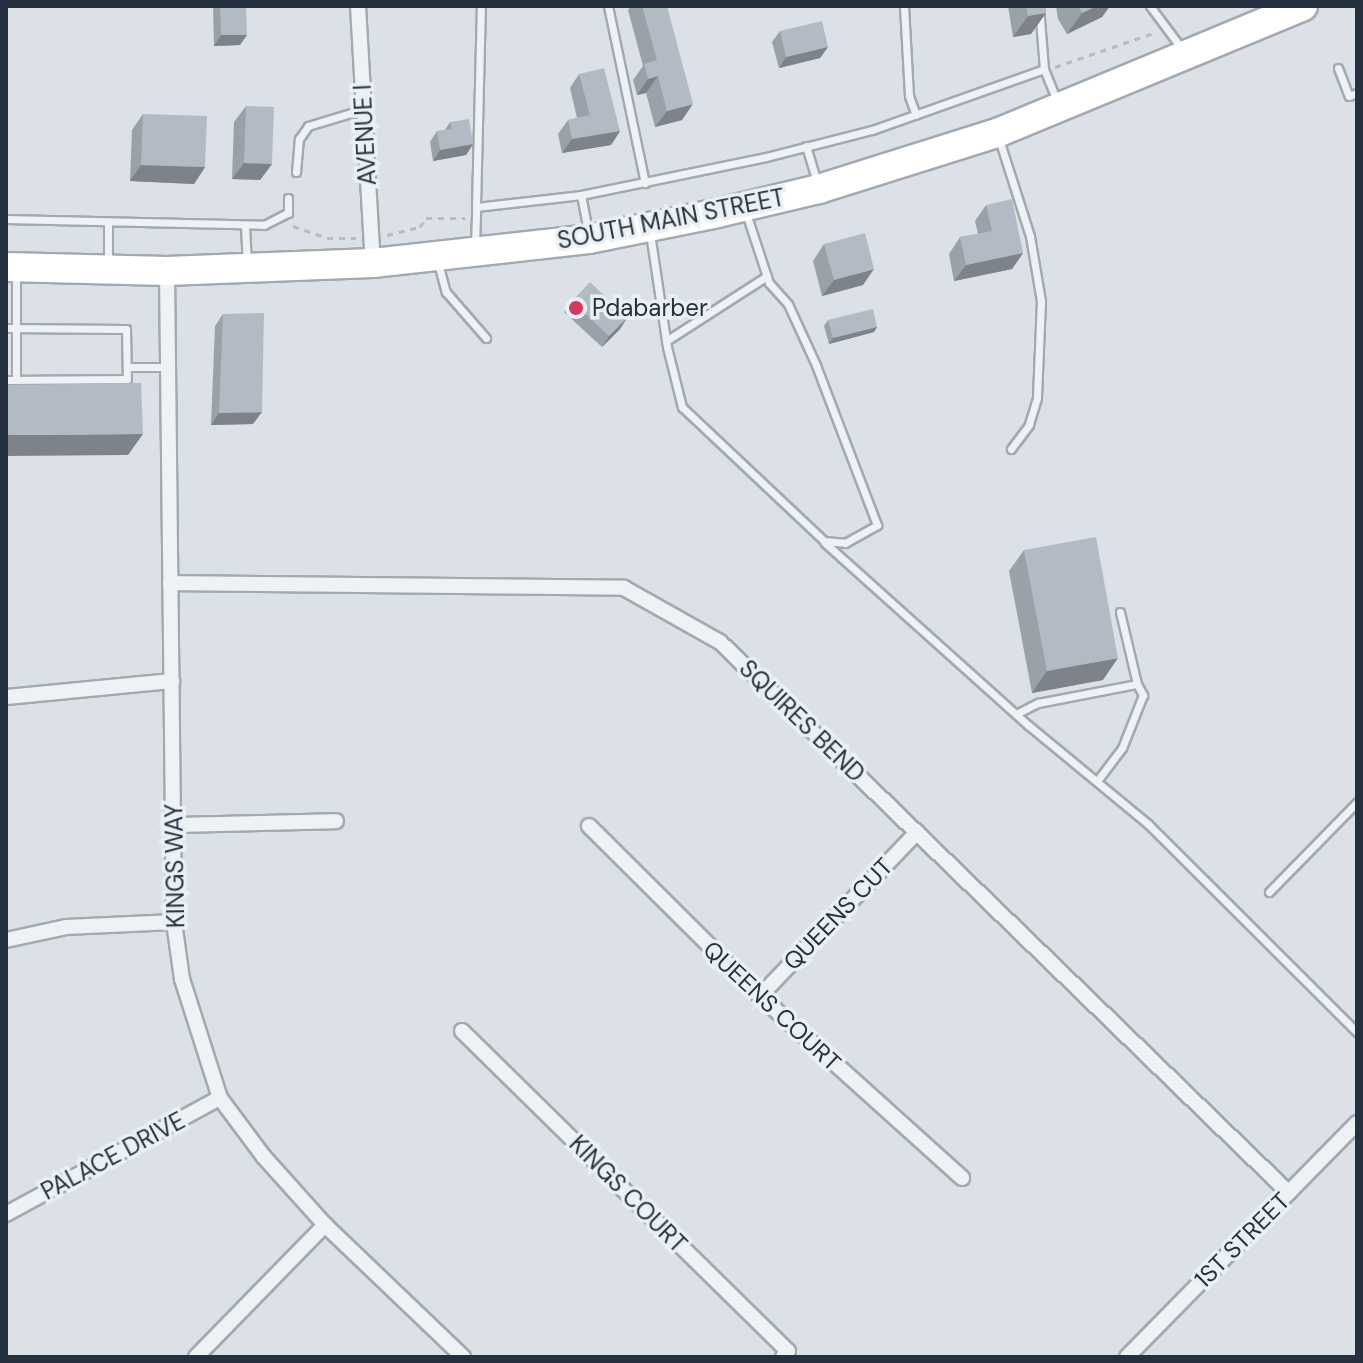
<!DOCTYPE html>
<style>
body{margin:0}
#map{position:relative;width:1363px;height:1363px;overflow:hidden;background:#dce1e7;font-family:"DM Sans",sans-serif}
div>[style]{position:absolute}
.path>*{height:3px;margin-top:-1.5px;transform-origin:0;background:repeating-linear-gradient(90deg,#b6bcc2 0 6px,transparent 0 12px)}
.roads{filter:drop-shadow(2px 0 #a1a9b1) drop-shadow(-2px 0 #a1a9b1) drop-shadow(0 2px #a1a9b1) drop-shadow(0 -2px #a1a9b1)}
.lane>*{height:7px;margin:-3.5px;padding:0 3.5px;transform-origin:3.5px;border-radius:3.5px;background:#eef2f5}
.street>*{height:14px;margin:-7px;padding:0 7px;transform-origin:7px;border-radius:7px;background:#eef2f5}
.highway>*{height:28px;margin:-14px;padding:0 14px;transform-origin:14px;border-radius:14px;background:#fff}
.wall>*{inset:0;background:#99a1a9}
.shaded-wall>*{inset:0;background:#7d8389}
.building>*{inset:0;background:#b2bbc4}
.dots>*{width:22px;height:22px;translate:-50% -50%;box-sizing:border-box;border:4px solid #ebf0f5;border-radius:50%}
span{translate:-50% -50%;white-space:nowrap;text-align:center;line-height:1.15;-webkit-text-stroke:7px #ebf0f5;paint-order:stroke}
.street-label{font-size:24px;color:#25313e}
.poi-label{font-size:24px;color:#25313e}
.left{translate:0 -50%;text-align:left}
.frame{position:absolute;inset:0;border:8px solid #25313e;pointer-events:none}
</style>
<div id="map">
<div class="path">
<div style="left:1055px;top:67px;width:104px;rotate:-19.1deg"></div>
<div style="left:293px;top:226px;width:36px;rotate:19deg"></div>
<div style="left:327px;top:238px;width:29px"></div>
<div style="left:387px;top:235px;width:34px;rotate:-14deg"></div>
<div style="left:420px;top:227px;width:11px;rotate:-56deg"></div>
<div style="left:426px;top:218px;width:39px"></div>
</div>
<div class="roads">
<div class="lane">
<div style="left:608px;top:6px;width:181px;rotate:78.2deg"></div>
<div style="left:904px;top:6px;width:90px;rotate:86.8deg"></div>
<div style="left:909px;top:96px;width:20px;rotate:70deg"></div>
<div style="left:1039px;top:6px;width:63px;rotate:85.5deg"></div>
<div style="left:1150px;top:6px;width:54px;rotate:53.3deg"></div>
<div style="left:1338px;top:68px;width:30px;rotate:69deg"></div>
<div style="left:1349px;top:96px;width:9px;rotate:-21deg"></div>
<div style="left:999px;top:139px;width:102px;rotate:72.3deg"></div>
<div style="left:1030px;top:236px;width:66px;rotate:80.4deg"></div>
<div style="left:1041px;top:301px;width:97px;rotate:92.4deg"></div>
<div style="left:1037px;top:398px;width:28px;rotate:107deg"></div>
<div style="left:1029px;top:425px;width:30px;rotate:127deg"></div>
<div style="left:806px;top:146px;width:38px;rotate:73deg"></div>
<div style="left:296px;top:172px;width:33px;rotate:-85deg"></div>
<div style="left:299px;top:139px;width:16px;rotate:-55deg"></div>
<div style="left:308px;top:126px;width:59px;rotate:-16.9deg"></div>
<div style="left:581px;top:195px;width:38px;rotate:79deg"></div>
<div style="left:476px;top:207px;width:201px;rotate:-88.6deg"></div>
<div style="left:6px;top:219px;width:258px;rotate:1.3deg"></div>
<div style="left:264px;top:225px;width:27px;rotate:-27deg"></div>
<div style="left:288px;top:213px;width:15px;rotate:-90deg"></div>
<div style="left:108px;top:223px;width:42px;rotate:90deg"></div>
<div style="left:245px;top:226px;width:37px;rotate:87deg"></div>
<div style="left:650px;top:233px;width:115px;rotate:81.5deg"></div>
<div style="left:667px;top:347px;width:62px;rotate:76deg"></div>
<div style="left:682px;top:407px;width:195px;rotate:43.3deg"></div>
<div style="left:824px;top:541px;width:21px;rotate:5deg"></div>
<div style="left:845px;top:543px;width:37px;rotate:-29deg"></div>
<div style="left:877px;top:525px;width:171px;rotate:-110.9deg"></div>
<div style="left:816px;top:365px;width:67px;rotate:-114.7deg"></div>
<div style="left:788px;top:304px;width:28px;rotate:-132deg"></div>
<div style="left:769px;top:283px;width:74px;rotate:-108.2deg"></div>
<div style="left:475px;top:244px;width:37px;rotate:-88deg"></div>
<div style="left:476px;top:207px;width:106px;rotate:-6.5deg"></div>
<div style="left:581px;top:195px;width:189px;rotate:-11.6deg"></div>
<div style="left:766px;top:157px;width:109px;rotate:-14.3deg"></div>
<div style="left:872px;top:130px;width:182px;rotate:-19.5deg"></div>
<div style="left:1044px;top:69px;width:37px;rotate:68deg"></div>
<div style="left:438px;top:263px;width:30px;rotate:75deg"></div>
<div style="left:446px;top:292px;width:61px;rotate:49deg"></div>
<div style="left:16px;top:274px;width:106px;rotate:90deg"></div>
<div style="left:6px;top:328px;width:120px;rotate:0.5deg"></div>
<div style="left:126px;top:329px;width:50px;rotate:88.9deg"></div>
<div style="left:127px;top:379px;width:121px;rotate:179.5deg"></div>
<div style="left:666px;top:341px;width:120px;rotate:-32.8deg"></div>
<div style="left:127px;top:367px;width:41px"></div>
<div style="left:825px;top:543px;width:273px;rotate:41.9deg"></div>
<div style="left:1028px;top:725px;width:156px;rotate:39.5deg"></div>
<div style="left:1148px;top:824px;width:295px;rotate:44.9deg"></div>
<div style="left:1120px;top:612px;width:74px;rotate:76.7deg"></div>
<div style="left:1016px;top:714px;width:25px;rotate:-27deg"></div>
<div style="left:1038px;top:703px;width:101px;rotate:-10.9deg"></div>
<div style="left:1137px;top:684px;width:13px;rotate:61deg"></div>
<div style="left:1143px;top:695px;width:57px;rotate:111.6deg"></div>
<div style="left:1122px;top:748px;width:41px;rotate:127.1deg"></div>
<div style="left:1269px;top:892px;width:126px;rotate:-45.6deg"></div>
</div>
<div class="street">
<div style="left:358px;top:6px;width:257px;rotate:86.7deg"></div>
<div style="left:167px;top:271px;width:651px;rotate:89.38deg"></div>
<div style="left:174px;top:922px;width:58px;rotate:82deg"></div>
<div style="left:182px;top:979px;width:125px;rotate:72.3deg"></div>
<div style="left:220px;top:1098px;width:74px;rotate:53.3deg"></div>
<div style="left:264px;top:1157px;width:91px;rotate:48.1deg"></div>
<div style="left:325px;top:1225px;width:191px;rotate:43.7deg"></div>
<div style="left:170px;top:583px;width:454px;rotate:0.6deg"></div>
<div style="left:624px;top:588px;width:110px;rotate:29.4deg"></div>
<div style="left:720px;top:642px;width:792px;rotate:44.08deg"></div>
<div style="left:6px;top:697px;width:167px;rotate:-5.5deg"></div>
<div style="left:175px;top:825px;width:161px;rotate:-1.4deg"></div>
<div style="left:589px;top:826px;width:241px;rotate:44.8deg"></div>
<div style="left:760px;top:996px;width:272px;rotate:42deg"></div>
<div style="left:6px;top:940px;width:61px;rotate:-12.2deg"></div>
<div style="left:66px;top:927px;width:108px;rotate:-2.7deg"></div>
<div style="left:760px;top:996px;width:227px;rotate:-46.2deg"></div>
<div style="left:462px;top:1031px;width:457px;rotate:44.5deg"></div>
<div style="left:788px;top:1351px;width:8px;rotate:130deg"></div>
<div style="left:6px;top:1214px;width:243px;rotate:-28.5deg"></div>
<div style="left:196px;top:1357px;width:185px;rotate:-45.7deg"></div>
<div style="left:1127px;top:1357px;width:328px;rotate:-45.5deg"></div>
</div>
<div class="highway">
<div style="left:6px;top:267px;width:161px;rotate:1.4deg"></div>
<div style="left:167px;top:271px;width:206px;rotate:-2.2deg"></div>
<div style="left:373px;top:263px;width:217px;rotate:-6.3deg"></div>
<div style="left:589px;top:239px;width:132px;rotate:-11.4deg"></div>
<div style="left:718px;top:213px;width:104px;rotate:-13.4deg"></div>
<div style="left:819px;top:189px;width:187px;rotate:-17.5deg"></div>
<div style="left:997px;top:133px;width:331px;rotate:-22.5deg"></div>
</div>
</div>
<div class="wall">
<div style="clip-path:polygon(213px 6px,246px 6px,240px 45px,214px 46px)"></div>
<div style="clip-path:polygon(631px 6px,667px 6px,682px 120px,655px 127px,646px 93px,637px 95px,633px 80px,643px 66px,628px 10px)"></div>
<div style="clip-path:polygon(1008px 6px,1045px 6px,1046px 13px,1031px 34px,1013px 37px)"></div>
<div style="clip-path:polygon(1056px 6px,1110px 6px,1102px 17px,1067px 34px,1058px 19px)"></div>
<div style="clip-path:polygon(780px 31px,828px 47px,820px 58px,779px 68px,772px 42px)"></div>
<div style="clip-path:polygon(579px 74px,620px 131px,611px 145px,562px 153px,558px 134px,568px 120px,577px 118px,570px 88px)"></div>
<div style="clip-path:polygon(246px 106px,272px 164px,260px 180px,232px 179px,234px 122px)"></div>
<div style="clip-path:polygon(143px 114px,205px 167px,194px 184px,130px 181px,132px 130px)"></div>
<div style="clip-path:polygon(450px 122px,473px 144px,466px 155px,433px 161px,430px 142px,437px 131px,445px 130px)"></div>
<div style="clip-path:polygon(986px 205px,1023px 253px,1012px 269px,954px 281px,949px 254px,960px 237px,978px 234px,975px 221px)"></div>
<div style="clip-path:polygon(824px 244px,863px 285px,822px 296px,813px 261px)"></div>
<div style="clip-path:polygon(572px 301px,627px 318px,620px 329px,602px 347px,564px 312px)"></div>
<div style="clip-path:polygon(223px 314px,253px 424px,211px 425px,215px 326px)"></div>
<div style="clip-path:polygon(828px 320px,877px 327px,874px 332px,829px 344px,824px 326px)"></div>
<div style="clip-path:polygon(1024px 550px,1103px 680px,1032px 693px,1009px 571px)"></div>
</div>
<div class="shaded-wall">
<div style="clip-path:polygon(1097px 6px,1110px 6px,1102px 17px,1067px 34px,1082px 13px)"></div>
<div style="clip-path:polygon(1046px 13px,1031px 34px,1013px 37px,1028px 16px)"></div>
<div style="clip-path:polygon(221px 35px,247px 35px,240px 45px,214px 46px)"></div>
<div style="clip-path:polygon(828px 47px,820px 58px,779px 68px,786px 57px)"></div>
<div style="clip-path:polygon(658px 76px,646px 93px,637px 95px,648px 79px)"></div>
<div style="clip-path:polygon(693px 104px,682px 120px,655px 127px,667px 111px)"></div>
<div style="clip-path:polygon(620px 131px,611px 145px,562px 153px,572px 139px)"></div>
<div style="clip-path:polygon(473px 144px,466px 155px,433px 161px,440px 150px)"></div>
<div style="clip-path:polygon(244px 163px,272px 164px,260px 180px,232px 179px)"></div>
<div style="clip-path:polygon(141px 165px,205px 167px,194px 184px,130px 181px)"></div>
<div style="clip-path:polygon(1023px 253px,1012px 269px,954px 281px,966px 265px)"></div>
<div style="clip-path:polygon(874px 269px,863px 285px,822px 296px,834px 280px)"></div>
<div style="clip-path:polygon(627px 318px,620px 329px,602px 347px,609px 336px)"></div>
<div style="clip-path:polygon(877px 327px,874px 332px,829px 344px,833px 338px)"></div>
<div style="clip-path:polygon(262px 412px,253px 424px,211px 425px,219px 413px)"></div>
<div style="clip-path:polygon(143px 434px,128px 455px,6px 456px,6px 435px)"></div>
<div style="clip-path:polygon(1118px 658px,1103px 680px,1032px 693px,1047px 671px)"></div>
</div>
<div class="building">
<div style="clip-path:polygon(220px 6px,246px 6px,247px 35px,221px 35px)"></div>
<div style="clip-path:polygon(642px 6px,667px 6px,693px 104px,667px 111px,658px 76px,648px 79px,644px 64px,657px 60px)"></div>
<div style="clip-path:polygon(1026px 6px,1045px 6px,1046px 13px,1028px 16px)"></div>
<div style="clip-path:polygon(1078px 6px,1097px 6px,1082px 13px)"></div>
<div style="clip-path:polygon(822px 21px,828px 47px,786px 57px,780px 31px)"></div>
<div style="clip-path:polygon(604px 68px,620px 131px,572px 139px,568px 120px,590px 115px,579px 74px)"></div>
<div style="clip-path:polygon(246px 106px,274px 107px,272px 164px,244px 163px)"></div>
<div style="clip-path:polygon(143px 114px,207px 116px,205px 167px,141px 165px)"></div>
<div style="clip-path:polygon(469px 119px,473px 144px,440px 150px,437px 131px,452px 129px,450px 122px)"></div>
<div style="clip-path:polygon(1012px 199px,1023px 253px,966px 265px,960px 237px,992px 231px,986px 205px)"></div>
<div style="clip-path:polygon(865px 233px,874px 269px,834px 280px,824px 244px)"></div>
<div style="clip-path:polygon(590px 282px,627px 318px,609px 336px,572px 301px)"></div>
<div style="clip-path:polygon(873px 309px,877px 327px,833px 338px,828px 320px)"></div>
<div style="clip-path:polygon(264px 313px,262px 412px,219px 413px,223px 314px)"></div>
<div style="clip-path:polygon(141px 383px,143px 434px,6px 435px,6px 385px)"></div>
<div style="clip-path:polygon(1096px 537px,1118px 658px,1047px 671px,1024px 550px)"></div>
</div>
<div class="dots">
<div style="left:576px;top:308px;background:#d7365f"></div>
</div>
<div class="street-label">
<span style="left:365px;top:135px;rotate:-93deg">AVENUE I</span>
<span style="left:671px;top:219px;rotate:-11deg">SOUTH MAIN STREET</span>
<span style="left:802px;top:721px;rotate:44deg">SQUIRES BEND</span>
<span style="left:175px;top:866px;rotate:-91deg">KINGS WAY</span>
<span style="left:838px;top:914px;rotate:-46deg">QUEENS CUT</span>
<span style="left:772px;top:1006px;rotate:43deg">QUEENS COURT</span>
<span style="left:113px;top:1156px;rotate:-28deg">PALACE DRIVE</span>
<span style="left:628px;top:1194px;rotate:45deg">KINGS COURT</span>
<span style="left:1242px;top:1240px;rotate:-45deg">1ST STREET</span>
</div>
<div class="poi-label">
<span class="left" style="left:592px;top:308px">Pdabarber</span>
</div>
<div class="frame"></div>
</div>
